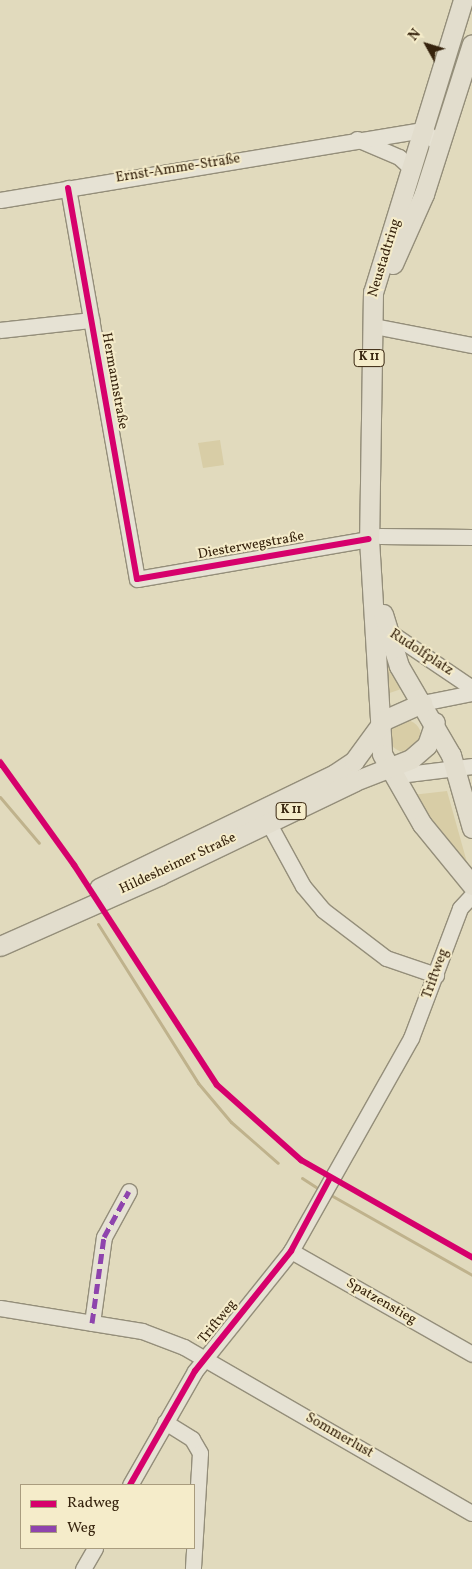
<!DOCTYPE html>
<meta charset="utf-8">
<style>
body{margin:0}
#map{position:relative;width:472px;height:1569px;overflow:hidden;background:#e1dabd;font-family:Vollkorn,serif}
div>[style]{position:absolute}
.green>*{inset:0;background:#d8cda6}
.round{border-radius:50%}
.stream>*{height:3px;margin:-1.5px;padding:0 1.5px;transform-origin:1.5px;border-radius:1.5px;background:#bfb28c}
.roads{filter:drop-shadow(1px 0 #948e7a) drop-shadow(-1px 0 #948e7a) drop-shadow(0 1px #948e7a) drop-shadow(0 -1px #948e7a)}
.minor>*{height:15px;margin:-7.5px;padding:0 7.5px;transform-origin:7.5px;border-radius:7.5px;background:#e6e2d4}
.major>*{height:19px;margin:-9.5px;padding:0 9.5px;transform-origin:9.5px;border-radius:9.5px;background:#e2ddcd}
.quiet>*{height:5px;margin-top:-2.5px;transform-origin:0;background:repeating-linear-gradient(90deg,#8e44ad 0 10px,transparent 0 15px)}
.cycleway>*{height:6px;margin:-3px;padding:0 3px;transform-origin:3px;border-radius:3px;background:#d6006c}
span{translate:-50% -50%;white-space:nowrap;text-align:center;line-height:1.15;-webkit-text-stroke:4px #f5ecca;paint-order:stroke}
.shield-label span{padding:1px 4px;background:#f5ecca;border:1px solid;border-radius:4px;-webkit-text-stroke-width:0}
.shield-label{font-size:12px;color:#36230d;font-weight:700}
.street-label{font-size:14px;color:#36230d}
.legend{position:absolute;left:20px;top:1484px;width:175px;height:65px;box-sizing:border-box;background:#f5ecca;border:1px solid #a99c7e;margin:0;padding:6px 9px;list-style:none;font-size:15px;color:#36230d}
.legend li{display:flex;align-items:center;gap:10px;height:25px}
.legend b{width:25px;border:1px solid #a99c7e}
.north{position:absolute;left:402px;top:20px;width:50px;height:50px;-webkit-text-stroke:4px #f5ecca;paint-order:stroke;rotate:309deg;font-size:14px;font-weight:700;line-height:20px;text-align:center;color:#36230d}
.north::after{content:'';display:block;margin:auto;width:18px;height:22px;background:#36230d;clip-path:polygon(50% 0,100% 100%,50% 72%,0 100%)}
</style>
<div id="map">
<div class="green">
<div style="clip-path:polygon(220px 440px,224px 465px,203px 468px,198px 443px)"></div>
<div style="clip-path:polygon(381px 654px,386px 654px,404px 688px,381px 696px)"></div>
<div class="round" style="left:389px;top:720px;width:32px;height:32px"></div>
<div style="clip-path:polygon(447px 791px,468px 866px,466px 868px,412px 795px)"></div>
</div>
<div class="stream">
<div style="left:0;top:797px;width:60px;rotate:49.7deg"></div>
<div style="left:98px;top:924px;width:188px;rotate:57.8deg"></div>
<div style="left:198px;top:1083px;width:51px;rotate:49.8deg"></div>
<div style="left:231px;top:1122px;width:62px;rotate:41.1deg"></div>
<div style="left:302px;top:1178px;width:17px;rotate:33deg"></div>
<div style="left:329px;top:1194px;width:164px;rotate:29.5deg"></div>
</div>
<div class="roads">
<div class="minor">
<div style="left:357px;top:139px;width:46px;rotate:23.2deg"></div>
<div style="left:399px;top:157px;width:18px;rotate:43deg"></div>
<div style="left:68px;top:188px;width:397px;rotate:80deg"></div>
<div style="left:137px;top:579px;width:235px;rotate:-9.8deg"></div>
<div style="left:0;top:200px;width:430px;rotate:-9.4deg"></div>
<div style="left:424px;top:130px;width:18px;rotate:45deg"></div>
<div style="left:437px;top:143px;width:11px;rotate:95deg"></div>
<div style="left:379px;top:327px;width:95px;rotate:11deg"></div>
<div style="left:0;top:330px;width:92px;rotate:-6.3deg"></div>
<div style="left:380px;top:536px;width:92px;rotate:0.6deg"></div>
<div style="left:385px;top:629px;width:105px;rotate:34.1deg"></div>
<div style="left:422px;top:703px;width:51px;rotate:-11.3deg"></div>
<div style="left:387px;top:767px;width:14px;rotate:34deg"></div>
<div style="left:399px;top:775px;width:74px;rotate:-7deg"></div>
<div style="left:268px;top:822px;width:73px;rotate:61.3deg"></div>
<div style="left:303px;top:886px;width:31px;rotate:50deg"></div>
<div style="left:323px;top:910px;width:79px;rotate:37.3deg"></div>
<div style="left:386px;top:958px;width:53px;rotate:18.8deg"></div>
<div style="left:291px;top:1251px;width:208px;rotate:29.6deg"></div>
<div style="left:0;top:1308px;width:144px;rotate:9.2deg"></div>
<div style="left:142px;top:1331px;width:45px;rotate:20.9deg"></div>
<div style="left:184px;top:1347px;width:332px;rotate:30deg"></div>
<div style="left:92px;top:1323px;width:87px;rotate:-82.1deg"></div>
<div style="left:104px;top:1237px;width:52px;rotate:-61.5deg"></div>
<div style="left:165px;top:1422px;width:32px;rotate:32deg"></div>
<div style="left:192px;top:1439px;width:16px;rotate:60deg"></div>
<div style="left:200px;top:1453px;width:116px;rotate:93.5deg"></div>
<div style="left:130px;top:1485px;width:131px;rotate:-60.3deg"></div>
<div style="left:195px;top:1371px;width:154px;rotate:-51.3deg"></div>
<div style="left:291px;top:1251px;width:244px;rotate:-60.6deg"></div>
<div style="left:411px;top:1038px;width:139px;rotate:-69.3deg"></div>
<div style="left:460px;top:908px;width:18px;rotate:-47deg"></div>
<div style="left:83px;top:1569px;width:24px;rotate:-60deg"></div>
</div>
<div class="major">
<div style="left:463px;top:0;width:306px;rotate:107.1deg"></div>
<div style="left:373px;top:292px;width:247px;rotate:90.9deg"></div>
<div style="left:369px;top:539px;width:215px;rotate:86.5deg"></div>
<div style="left:382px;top:754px;width:81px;rotate:60.3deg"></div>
<div style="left:422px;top:824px;width:79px;rotate:50.7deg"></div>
<div style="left:393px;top:264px;width:77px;rotate:-66.1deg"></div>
<div style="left:424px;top:194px;width:157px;rotate:-72.3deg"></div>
<div style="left:383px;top:614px;width:54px;rotate:72.9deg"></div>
<div style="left:399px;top:666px;width:103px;rotate:59.7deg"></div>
<div style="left:451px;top:755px;width:76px;rotate:74deg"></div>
<div style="left:99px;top:888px;width:262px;rotate:-25.8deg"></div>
<div style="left:335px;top:774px;width:23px;rotate:-34deg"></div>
<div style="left:354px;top:761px;width:51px;rotate:-53.8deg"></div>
<div style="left:384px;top:720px;width:42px;rotate:-24.1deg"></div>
<div style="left:0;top:946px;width:175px;rotate:-23.9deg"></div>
<div style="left:160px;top:875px;width:216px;rotate:-25.7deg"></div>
<div style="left:355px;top:781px;width:60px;rotate:-21.4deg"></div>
<div style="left:411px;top:759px;width:21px;rotate:-41deg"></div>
<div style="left:427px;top:745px;width:24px;rotate:-71deg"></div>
</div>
</div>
<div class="quiet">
<div style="left:92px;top:1323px;width:87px;rotate:-82.1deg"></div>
<div style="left:104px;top:1237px;width:52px;rotate:-61.5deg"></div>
</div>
<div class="cycleway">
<div style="left:68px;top:188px;width:397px;rotate:80deg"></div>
<div style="left:137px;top:579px;width:235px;rotate:-9.8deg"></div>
<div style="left:0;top:762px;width:127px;rotate:54.3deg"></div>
<div style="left:74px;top:865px;width:262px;rotate:57deg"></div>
<div style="left:217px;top:1085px;width:113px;rotate:41.8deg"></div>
<div style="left:301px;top:1160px;width:197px;rotate:29.6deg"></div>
<div style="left:130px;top:1485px;width:131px;rotate:-60.3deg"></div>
<div style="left:195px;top:1371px;width:154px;rotate:-51.3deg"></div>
<div style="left:291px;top:1251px;width:83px;rotate:-61.9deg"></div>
</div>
<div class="shield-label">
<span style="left:369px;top:358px">K 11</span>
<span style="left:291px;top:811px">K 11</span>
</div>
<div class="street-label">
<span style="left:178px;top:169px;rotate:-9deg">Ernst-Amme-Straße</span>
<span style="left:385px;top:258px;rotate:-73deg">Neustadtring</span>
<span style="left:114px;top:381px;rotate:80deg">Hermannstraße</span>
<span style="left:251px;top:546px;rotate:-10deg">Diesterwegstraße</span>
<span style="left:421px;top:653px;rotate:33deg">Rudolfplatz</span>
<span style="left:178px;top:864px;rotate:-25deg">Hildesheimer Straße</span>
<span style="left:436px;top:974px;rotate:-70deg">Triftweg</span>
<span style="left:381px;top:1302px;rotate:30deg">Spatzenstieg</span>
<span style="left:218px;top:1322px;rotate:-51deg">Triftweg</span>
<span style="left:339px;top:1436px;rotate:30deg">Sommerlust</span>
</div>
<ul class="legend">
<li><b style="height:6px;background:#d6006c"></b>Radweg</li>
<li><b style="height:6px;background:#8e44ad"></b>Weg</li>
</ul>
<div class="north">N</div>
</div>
